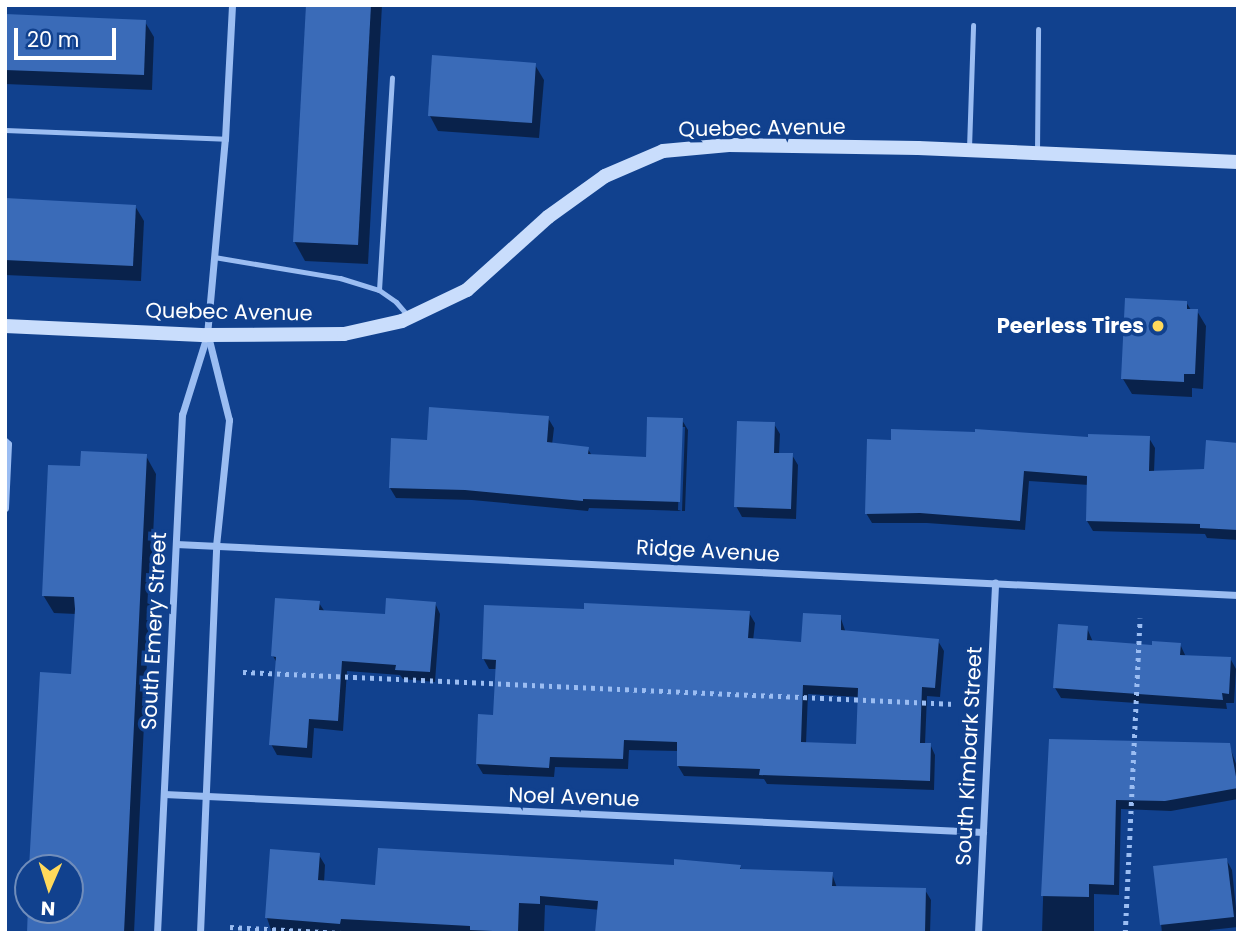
<!DOCTYPE html>
<style>
body{margin:0}
#map{position:relative;width:1243px;height:938px;overflow:hidden;background:#11418e;font-family:Poppins,sans-serif}
div>[style]{position:absolute}
.shadow>*{inset:0;background:#0007}
.building>*{inset:0;background:#3a6bb8}
.path>*{height:4.5px;margin-top:-2.25px;transform-origin:0;background:repeating-linear-gradient(90deg,#9bbdf2 0 3.5px,transparent 0 8.5px)}
.lane>*{height:5px;margin:-2.5px;padding:0 2.5px;transform-origin:2.5px;border-radius:2.5px;background:#9bbdf2}
.street>*{height:7px;margin:-3.5px;padding:0 3.5px;transform-origin:3.5px;border-radius:3.5px;background:#9bbdf2}
.secondary>*{height:14px;margin:-7px;padding:0 7px;transform-origin:7px;border-radius:7px;background:#c9ddfc}
.dots>*{width:19px;height:19px;translate:-50% -50%;box-sizing:border-box;border:4px solid #11418e;border-radius:50%}
span{translate:-50% -50%;white-space:nowrap;text-align:center;line-height:1.15;-webkit-text-stroke:7px #11418e;paint-order:stroke}
.street-label{font-size:21px;color:#fff}
.poi-label{font-size:21px;color:#fff;font-weight:700}
.right{translate:-100% -50%;text-align:right}
.frame{position:absolute;inset:0;border:7px solid #fff;pointer-events:none}
.north{position:absolute;left:14px;top:854px;width:70px;height:70px;box-sizing:border-box;background:#11418e;border:2px solid #708dbb;border-radius:50%;rotate:183deg;font-size:19px;font-weight:700;line-height:28px;text-align:center;color:#fff}
.north::after{content:'';display:block;margin:auto;width:24px;height:32px;background:#ffd95b;clip-path:polygon(50% 0,100% 100%,50% 72%,0 100%)}
.scale{position:absolute;left:14px;top:28px;width:102px;height:32px;box-sizing:border-box;border:4px solid #fff;border-top:0;padding-left:9px;font-size:21px;line-height:24px;white-space:nowrap;color:#fff;-webkit-text-stroke:5px #11418e;paint-order:stroke}
</style>
<div id="map">
<div class="shadow">
<div style="clip-path:polygon(308px 5px,382px 5px,368px 264px,305px 261px,294px 241px)"></div>
<div style="clip-path:polygon(5px 16px,145px 22px,154px 37px,152px 90px,5px 84px)"></div>
<div style="clip-path:polygon(535px 65px,544px 80px,539px 138px,438px 131px,430px 116px)"></div>
<div style="clip-path:polygon(5px 200px,135px 206px,144px 221px,141px 281px,5px 275px)"></div>
<div style="clip-path:polygon(1186px 302px,1191px 310px,1197px 311px,1206px 326px,1203px 389px,1192px 388px,1192px 397px,1132px 394px,1123px 379px)"></div>
<div style="clip-path:polygon(evenodd,548px 418px,554px 428px,552px 445px,588px 449px,592px 456px,648px 459px,682px 420px,688px 430px,685px 511px,589px 508px,588px 511px,472px 500px,396px 498px,390px 488px,429px 441px,548px 418px,681px 427px,685px 427px,682px 511px,678px 510px,681px 427px)"></div>
<div style="clip-path:polygon(774px 424px,780px 434px,779px 455px,792px 455px,798px 465px,796px 519px,742px 517px,736px 506px)"></div>
<div style="clip-path:polygon(1149px 438px,1155px 448px,1154px 472px,1205px 471px,1238px 444px,1238px 540px,1207px 538px,1205px 534px,1093px 531px,1087px 521px,1089px 485px,1029px 481px,1025px 530px,927px 523px,872px 523px,866px 513px,1090px 439px)"></div>
<div style="clip-path:polygon(146px 456px,156px 474px,134px 933px,28px 933px,29px 910px,70px 910px,70px 868px,31px 868px,73px 676px,76px 614px,54px 613px,43px 595px,81px 468px)"></div>
<div style="clip-path:polygon(319px 603px,325px 612px,387px 616px,435px 603px,440px 614px,435px 682px,403px 679px,400px 675px,347px 671px,343px 731px,314px 728px,312px 758px,277px 755px,271px 744px,277px 663px,273px 656px)"></div>
<div style="clip-path:polygon(evenodd,586px 611px,749px 613px,755px 623px,753px 641px,803px 644px,840px 616px,846px 633px,938px 641px,944px 651px,940px 697px,927px 696px,925px 744px,930px 744px,935px 755px,934px 790px,767px 784px,764px 779px,684px 776px,678px 766px,679px 751px,629px 750px,628px 769px,555px 767px,554px 777px,483px 774px,477px 764px,494px 717px,497px 669px,489px 669px,483px 658px,586px 611px,808px 694px,859px 697px,857px 746px,806px 744px,808px 694px)"></div>
<div style="clip-path:polygon(1087px 628px,1093px 642px,1154px 647px,1180px 644px,1186px 657px,1230px 658px,1236px 669px,1234px 703px,1226px 703px,1227px 709px,1061px 698px,1055px 688px)"></div>
<div style="clip-path:polygon(1229px 745px,1238px 769px,1238px 799px,1171px 811px,1121px 809px,1119px 895px,1094px 894px,1094px 933px,1042px 933px,1045px 832px)"></div>
<div style="clip-path:polygon(319px 855px,325px 865px,324px 883px,377px 887px,675px 867px,740px 867px,742px 871px,832px 874px,837px 888px,925px 890px,931px 900px,930px 933px,746px 933px,746px 923px,545px 905px,544px 933px,272px 933px,267px 918px)"></div>
<div style="clip-path:polygon(1226px 859px,1232px 870px,1238px 927px,1210px 930px,1210px 933px,1162px 933px,1155px 868px)"></div>
</div>
<div class="building">
<div style="clip-path:polygon(306px 5px,371px 5px,358px 245px,293px 242px)"></div>
<div style="clip-path:polygon(5px 14px,146px 20px,144px 75px,5px 70px)"></div>
<div style="clip-path:polygon(432px 55px,536px 63px,532px 123px,428px 116px)"></div>
<div style="clip-path:polygon(5px 198px,136px 205px,133px 266px,5px 260px)"></div>
<div style="clip-path:polygon(1125px 298px,1187px 301px,1187px 309px,1198px 309px,1195px 374px,1184px 374px,1184px 382px,1121px 379px)"></div>
<div style="clip-path:polygon(429px 407px,549px 416px,547px 442px,589px 447px,588px 454px,646px 457px,647px 417px,683px 418px,680px 502px,583px 499px,583px 501px,465px 490px,389px 488px,391px 438px,427px 440px)"></div>
<div style="clip-path:polygon(737px 421px,775px 422px,774px 453px,793px 453px,791px 509px,734px 507px)"></div>
<div style="clip-path:polygon(891px 429px,975px 432px,975px 429px,1088px 437px,1088px 434px,1150px 436px,1149px 471px,1204px 469px,1206px 440px,1238px 443px,1238px 530px,1200px 528px,1200px 524px,1086px 521px,1087px 476px,1024px 471px,1020px 521px,920px 513px,865px 514px,867px 439px,891px 440px)"></div>
<div style="clip-path:polygon(81px 451px,147px 454px,124px 933px,27px 933px,28px 906px,28px 910px,70px 910px,70px 868px,29px 868px,40px 672px,71px 674px,75px 609px,74px 597px,42px 596px,48px 465px,80px 466px)"></div>
<div style="clip-path:polygon(275px 598px,320px 601px,319px 610px,385px 614px,386px 598px,436px 602px,430px 672px,395px 670px,396px 665px,342px 661px,338px 721px,309px 719px,307px 748px,269px 745px,276px 657px,271px 656px)"></div>
<div style="clip-path:polygon(evenodd,584px 603px,750px 611px,748px 638px,801px 642px,803px 613px,841px 615px,841px 630px,939px 639px,935px 688px,922px 687px,920px 743px,931px 743px,930px 781px,759px 775px,760px 769px,677px 766px,677px 742px,624px 740px,623px 759px,550px 757px,549px 768px,476px 764px,478px 714px,493px 715px,496px 660px,482px 659px,484px 605px,584px 609px,584px 603px,803px 685px,858px 688px,856px 744px,801px 742px,803px 685px)"></div>
<div style="clip-path:polygon(1058px 624px,1088px 626px,1087px 640px,1152px 645px,1152px 641px,1181px 643px,1180px 655px,1231px 657px,1229px 694px,1222px 693px,1223px 700px,1053px 688px)"></div>
<div style="clip-path:polygon(1049px 739px,1230px 743px,1238px 788px,1165px 801px,1116px 800px,1114px 885px,1089px 884px,1089px 897px,1041px 896px)"></div>
<div style="clip-path:polygon(378px 848px,674px 865px,674px 859px,741px 865px,740px 869px,833px 872px,832px 886px,926px 888px,925px 933px,595px 933px,598px 901px,540px 896px,540px 904px,519px 903px,518px 932px,470px 930px,470px 926px,341px 919px,340px 924px,265px 918px,270px 849px,320px 853px,318px 880px,375px 885px)"></div>
<div style="clip-path:polygon(1227px 858px,1234px 917px,1160px 925px,1153px 866px)"></div>
</div>
<div class="path">
<div style="left:243px;top:672px;width:713px;rotate:2.57deg"></div>
<div style="left:230px;top:927px;width:112px;rotate:3.1deg"></div>
<div style="left:1125px;top:933px;width:315px;rotate:-87.3deg"></div>
</div>
<div class="lane">
<div style="left:5px;top:130px;width:220px;rotate:2.3deg"></div>
<div style="left:969px;top:148px;width:123px;rotate:-88.1deg"></div>
<div style="left:1037px;top:153px;width:124px;rotate:-89.5deg"></div>
<div style="left:214px;top:257px;width:128px;rotate:9.5deg"></div>
<div style="left:340px;top:278px;width:41px;rotate:17.1deg"></div>
<div style="left:379px;top:290px;width:21px;rotate:35deg"></div>
<div style="left:396px;top:302px;width:20px;rotate:49deg"></div>
<div style="left:379px;top:290px;width:213px;rotate:-86.5deg"></div>
</div>
<div class="street">
<div style="left:5px;top:441px;width:4px;rotate:45deg"></div>
<div style="left:8px;top:444px;width:64px;rotate:92.7deg"></div>
<div style="left:176px;top:544px;width:1063px;rotate:2.75deg"></div>
<div style="left:164px;top:794px;width:820px;rotate:2.66deg"></div>
<div style="left:157px;top:933px;width:519px;rotate:-87.24deg"></div>
<div style="left:182px;top:415px;width:84px;rotate:-72.6deg"></div>
<div style="left:207px;top:335px;width:197px;rotate:-84.8deg"></div>
<div style="left:225px;top:139px;width:134px;rotate:-87deg"></div>
<div style="left:200px;top:933px;width:387px;rotate:-87.6deg"></div>
<div style="left:216px;top:546px;width:127px;rotate:-84.1deg"></div>
<div style="left:229px;top:420px;width:87px;rotate:-104deg"></div>
<div style="left:978px;top:933px;width:351px;rotate:-87.2deg"></div>
</div>
<div class="secondary">
<div style="left:5px;top:326px;width:202px;rotate:2.6deg"></div>
<div style="left:207px;top:335px;width:137px;rotate:-0.4deg"></div>
<div style="left:344px;top:334px;width:59px;rotate:-12.6deg"></div>
<div style="left:402px;top:321px;width:72px;rotate:-25.5deg"></div>
<div style="left:467px;top:290px;width:109px;rotate:-42deg"></div>
<div style="left:548px;top:217px;width:70px;rotate:-35.7deg"></div>
<div style="left:605px;top:176px;width:63px;rotate:-23.3deg"></div>
<div style="left:663px;top:151px;width:66px;rotate:-5.2deg"></div>
<div style="left:729px;top:145px;width:189px;rotate:0.9deg"></div>
<div style="left:918px;top:148px;width:320px;rotate:2.5deg"></div>
</div>
<div class="dots">
<div style="left:1158px;top:326px;background:#ffd95b"></div>
</div>
<div class="street-label">
<span style="left:762px;top:128px;rotate:-1deg">Quebec Avenue</span>
<span style="left:229px;top:312px;rotate:1deg">Quebec Avenue</span>
<span style="left:708px;top:551px;rotate:3deg">Ridge Avenue</span>
<span style="left:154px;top:631px;rotate:-87deg">South Emery Street</span>
<span style="left:969px;top:756px;rotate:-87deg">South Kimbark Street</span>
<span style="left:574px;top:797px;rotate:2deg">Noel Avenue</span>
</div>
<div class="poi-label">
<span class="right" style="left:1144px;top:326px">Peerless Tires</span>
</div>
<div class="frame"></div>
<div class="north">N</div>
<div class="scale">20 m</div>
</div>
